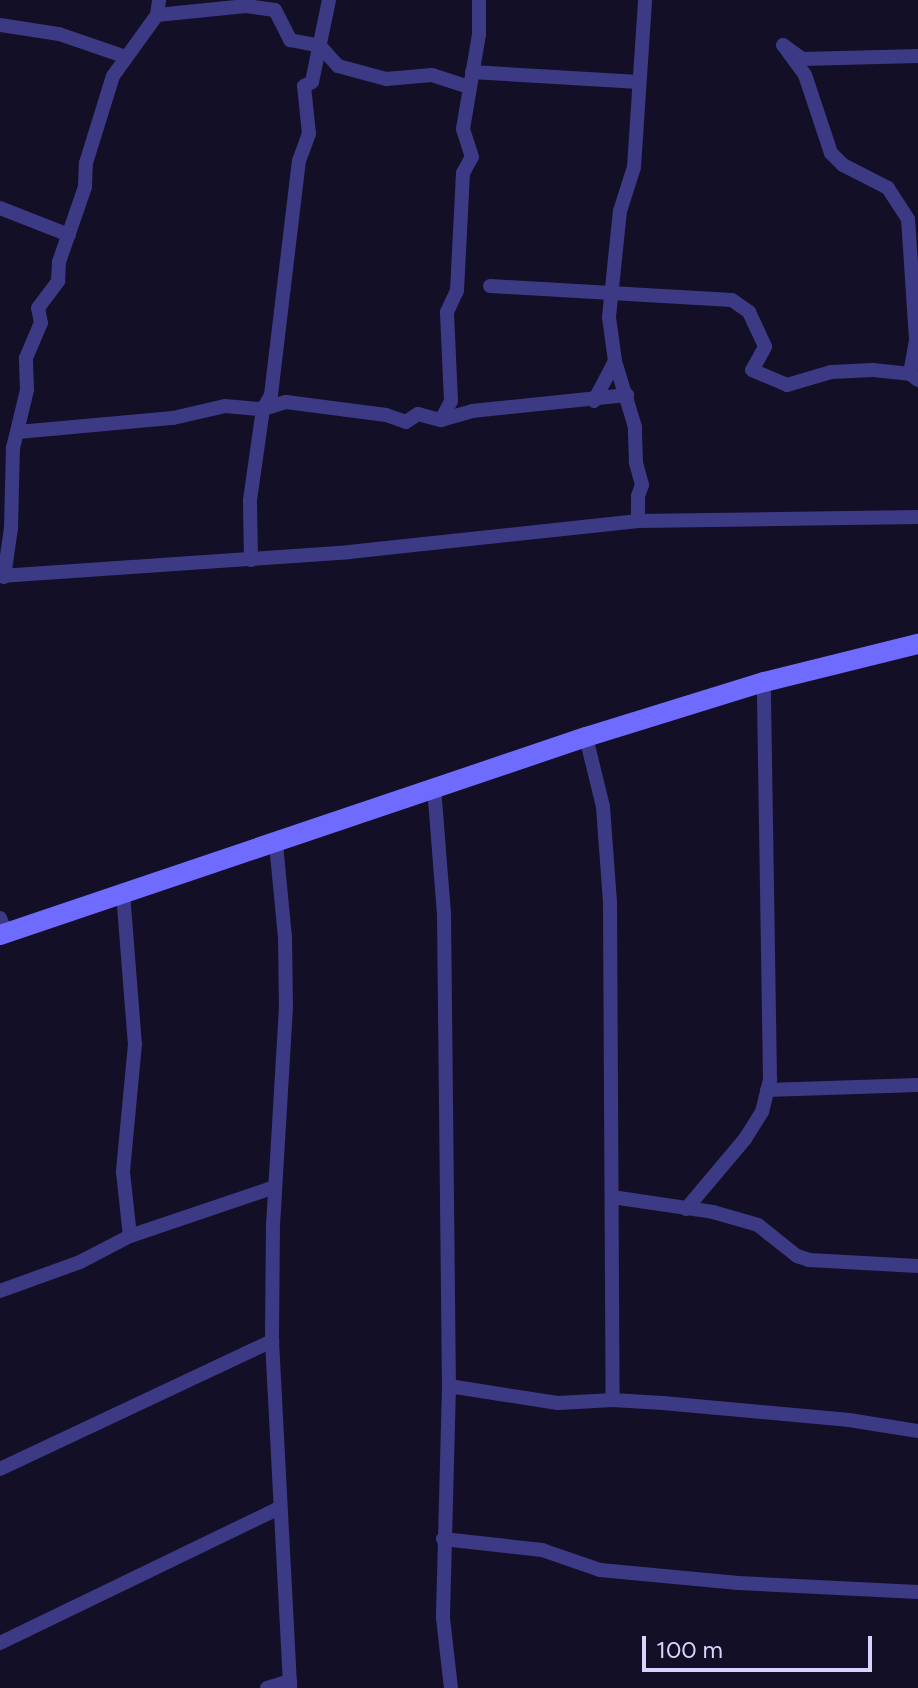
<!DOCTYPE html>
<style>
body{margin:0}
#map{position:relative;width:918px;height:1688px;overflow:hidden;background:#130f26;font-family:Figtree,sans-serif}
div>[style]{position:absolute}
.minor>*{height:14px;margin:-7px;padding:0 7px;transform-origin:7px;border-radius:7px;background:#3d3a85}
.secondary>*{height:20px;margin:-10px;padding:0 10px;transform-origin:10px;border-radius:10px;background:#6f6bff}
span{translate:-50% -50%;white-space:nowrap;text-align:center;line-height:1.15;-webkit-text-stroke:6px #130f26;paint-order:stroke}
.scale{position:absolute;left:642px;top:1636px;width:230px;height:36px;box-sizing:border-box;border:4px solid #d9d4ff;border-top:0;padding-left:10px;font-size:24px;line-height:28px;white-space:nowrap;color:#d9d4ff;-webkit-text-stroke:6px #130f26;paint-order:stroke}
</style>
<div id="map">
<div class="minor">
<div style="left:157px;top:15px;width:89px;rotate:-5.8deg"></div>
<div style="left:246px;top:6px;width:29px;rotate:8deg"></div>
<div style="left:275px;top:10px;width:34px;rotate:63deg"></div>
<div style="left:290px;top:40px;width:31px;rotate:11deg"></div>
<div style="left:320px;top:46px;width:27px;rotate:48deg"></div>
<div style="left:338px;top:66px;width:50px;rotate:15.2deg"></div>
<div style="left:386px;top:79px;width:46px;rotate:-5deg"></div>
<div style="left:432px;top:75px;width:39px;rotate:18deg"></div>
<div style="left:0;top:25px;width:60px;rotate:8.7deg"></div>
<div style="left:59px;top:34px;width:71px;rotate:18.9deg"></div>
<div style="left:472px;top:72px;width:167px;rotate:3.4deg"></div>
<div style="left:0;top:208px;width:74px;rotate:21.4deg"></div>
<div style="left:490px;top:286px;width:242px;rotate:3.3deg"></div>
<div style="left:732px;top:300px;width:21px;rotate:35deg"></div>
<div style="left:749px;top:312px;width:38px;rotate:65deg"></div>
<div style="left:765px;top:347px;width:26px;rotate:119deg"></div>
<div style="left:752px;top:370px;width:38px;rotate:23deg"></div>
<div style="left:787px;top:385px;width:46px;rotate:-16.5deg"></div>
<div style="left:831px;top:372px;width:42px;rotate:-2.7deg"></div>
<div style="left:873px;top:370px;width:37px;rotate:6deg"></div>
<div style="left:910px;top:374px;width:10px;rotate:37deg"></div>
<div style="left:910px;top:374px;width:36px;rotate:-80deg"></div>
<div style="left:916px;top:339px;width:120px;rotate:-93.8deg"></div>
<div style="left:908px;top:219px;width:37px;rotate:-123deg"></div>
<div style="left:888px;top:188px;width:51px;rotate:-152.9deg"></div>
<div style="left:843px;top:165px;width:17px;rotate:-135deg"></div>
<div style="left:831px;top:153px;width:82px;rotate:-108.4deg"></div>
<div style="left:805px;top:75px;width:37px;rotate:-126deg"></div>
<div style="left:783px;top:45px;width:24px;rotate:36deg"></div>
<div style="left:802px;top:59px;width:116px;rotate:-1.5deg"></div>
<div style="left:594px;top:401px;width:45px;rotate:-62.3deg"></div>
<div style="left:441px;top:420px;width:32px;rotate:-16deg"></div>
<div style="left:472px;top:411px;width:156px;rotate:-5.9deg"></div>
<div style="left:18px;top:432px;width:156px;rotate:-5.2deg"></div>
<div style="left:173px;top:418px;width:53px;rotate:-13deg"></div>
<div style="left:225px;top:406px;width:38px;rotate:5deg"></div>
<div style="left:263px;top:409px;width:24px;rotate:-17deg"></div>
<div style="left:286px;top:402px;width:101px;rotate:7.4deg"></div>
<div style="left:386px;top:415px;width:21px;rotate:19deg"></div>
<div style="left:406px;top:422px;width:14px;rotate:-34deg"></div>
<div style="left:418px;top:414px;width:24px;rotate:15deg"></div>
<div style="left:441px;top:420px;width:21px;rotate:-62deg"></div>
<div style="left:451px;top:401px;width:89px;rotate:-92.6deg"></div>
<div style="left:447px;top:312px;width:23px;rotate:-65deg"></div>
<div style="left:457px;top:291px;width:118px;rotate:-87.1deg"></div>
<div style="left:463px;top:173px;width:18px;rotate:-61deg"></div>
<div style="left:472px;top:157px;width:29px;rotate:-108deg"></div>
<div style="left:463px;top:129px;width:96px;rotate:-80.4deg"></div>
<div style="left:479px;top:34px;width:34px;rotate:-90deg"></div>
<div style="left:638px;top:521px;width:25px;rotate:-90deg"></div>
<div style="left:638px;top:496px;width:12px;rotate:-70deg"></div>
<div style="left:642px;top:485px;width:24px;rotate:-105deg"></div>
<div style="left:636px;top:462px;width:35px;rotate:-92deg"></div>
<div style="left:635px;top:427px;width:69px;rotate:-106.9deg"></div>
<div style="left:615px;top:361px;width:44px;rotate:-97.8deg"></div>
<div style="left:609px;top:317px;width:107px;rotate:-84.1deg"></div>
<div style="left:620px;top:211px;width:46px;rotate:-72.3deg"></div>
<div style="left:634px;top:167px;width:167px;rotate:-86.2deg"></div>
<div style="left:251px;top:560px;width:60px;rotate:-91deg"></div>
<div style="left:250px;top:500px;width:92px;rotate:-81.9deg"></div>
<div style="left:263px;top:409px;width:16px;rotate:-60deg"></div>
<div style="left:271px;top:395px;width:236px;rotate:-83.2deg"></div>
<div style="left:299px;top:161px;width:29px;rotate:-70deg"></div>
<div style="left:309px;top:134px;width:48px;rotate:-95.9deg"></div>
<div style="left:304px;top:86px;width:9px;rotate:-27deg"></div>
<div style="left:312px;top:82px;width:84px;rotate:-78.3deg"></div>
<div style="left:0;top:576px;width:350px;rotate:-3.9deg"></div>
<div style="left:349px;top:552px;width:291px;rotate:-6.1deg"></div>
<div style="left:638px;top:521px;width:280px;rotate:-0.8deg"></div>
<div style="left:4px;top:577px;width:49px;rotate:-81.9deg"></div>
<div style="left:11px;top:528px;width:80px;rotate:-88.6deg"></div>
<div style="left:13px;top:448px;width:60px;rotate:-76.4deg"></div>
<div style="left:27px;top:390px;width:32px;rotate:-92deg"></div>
<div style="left:26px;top:358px;width:38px;rotate:-67deg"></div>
<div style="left:41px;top:323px;width:15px;rotate:-101deg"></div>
<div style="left:38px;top:308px;width:34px;rotate:-53deg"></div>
<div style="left:58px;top:281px;width:19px;rotate:-87deg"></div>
<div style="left:59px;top:262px;width:79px;rotate:-70.9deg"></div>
<div style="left:85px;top:187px;width:24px;rotate:-88deg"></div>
<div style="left:86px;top:163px;width:91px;rotate:-72.8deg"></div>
<div style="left:113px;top:76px;width:75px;rotate:-54.2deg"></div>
<div style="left:157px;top:15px;width:15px;rotate:-82deg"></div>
<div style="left:586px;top:737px;width:72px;rotate:76.3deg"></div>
<div style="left:603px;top:807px;width:96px;rotate:85.8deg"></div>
<div style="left:610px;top:903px;width:497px;rotate:89.7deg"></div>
<div style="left:434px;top:787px;width:126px;rotate:85.5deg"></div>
<div style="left:444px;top:913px;width:473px;rotate:89.4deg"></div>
<div style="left:449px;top:1386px;width:232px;rotate:91.5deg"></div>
<div style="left:443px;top:1618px;width:70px;rotate:83.5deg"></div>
<div style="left:276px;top:844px;width:93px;rotate:84.5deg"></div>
<div style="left:285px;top:937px;width:70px;rotate:89.2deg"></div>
<div style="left:286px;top:1007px;width:216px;rotate:93.4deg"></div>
<div style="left:273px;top:1223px;width:118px;rotate:90.5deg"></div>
<div style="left:272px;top:1341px;width:347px;rotate:87deg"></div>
<div style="left:123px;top:893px;width:151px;rotate:85.5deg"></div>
<div style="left:135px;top:1044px;width:129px;rotate:95.4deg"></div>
<div style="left:123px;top:1172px;width:64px;rotate:83.8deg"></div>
<div style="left:0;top:918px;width:16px;rotate:68deg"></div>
<div style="left:767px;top:1090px;width:151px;rotate:-1.9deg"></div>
<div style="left:612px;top:1197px;width:102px;rotate:8.4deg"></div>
<div style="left:713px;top:1212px;width:47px;rotate:16.1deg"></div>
<div style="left:758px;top:1225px;width:50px;rotate:38.5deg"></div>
<div style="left:797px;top:1256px;width:13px;rotate:18deg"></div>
<div style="left:809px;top:1260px;width:109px;rotate:3.2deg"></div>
<div style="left:686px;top:1209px;width:92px;rotate:-49.9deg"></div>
<div style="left:745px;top:1139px;width:32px;rotate:-58deg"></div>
<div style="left:762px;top:1112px;width:34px;rotate:-76deg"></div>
<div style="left:770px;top:1079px;width:397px;rotate:-90.9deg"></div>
<div style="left:0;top:1291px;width:85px;rotate:-19.9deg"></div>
<div style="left:80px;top:1262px;width:56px;rotate:-27.5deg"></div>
<div style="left:130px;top:1236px;width:153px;rotate:-18.7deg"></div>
<div style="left:449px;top:1386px;width:110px;rotate:8.9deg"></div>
<div style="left:558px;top:1403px;width:55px;rotate:-3.1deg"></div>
<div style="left:613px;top:1400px;width:50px;rotate:3.4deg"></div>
<div style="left:663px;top:1403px;width:187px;rotate:5.2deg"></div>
<div style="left:849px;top:1420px;width:70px;rotate:9.1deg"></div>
<div style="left:0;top:1469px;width:301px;rotate:-25.2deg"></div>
<div style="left:443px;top:1539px;width:100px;rotate:6.3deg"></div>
<div style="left:542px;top:1550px;width:61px;rotate:19deg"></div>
<div style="left:600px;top:1570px;width:139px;rotate:5.4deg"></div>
<div style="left:738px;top:1583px;width:180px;rotate:2.9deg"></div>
<div style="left:0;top:1643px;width:310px;rotate:-25.8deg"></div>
<div style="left:267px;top:1688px;width:24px;rotate:-17deg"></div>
</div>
<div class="secondary">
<div style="left:0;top:935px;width:619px;rotate:-18.67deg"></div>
<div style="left:586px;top:737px;width:186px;rotate:-17.2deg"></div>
<div style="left:764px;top:682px;width:159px;rotate:-13.9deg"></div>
</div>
<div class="scale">100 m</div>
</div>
